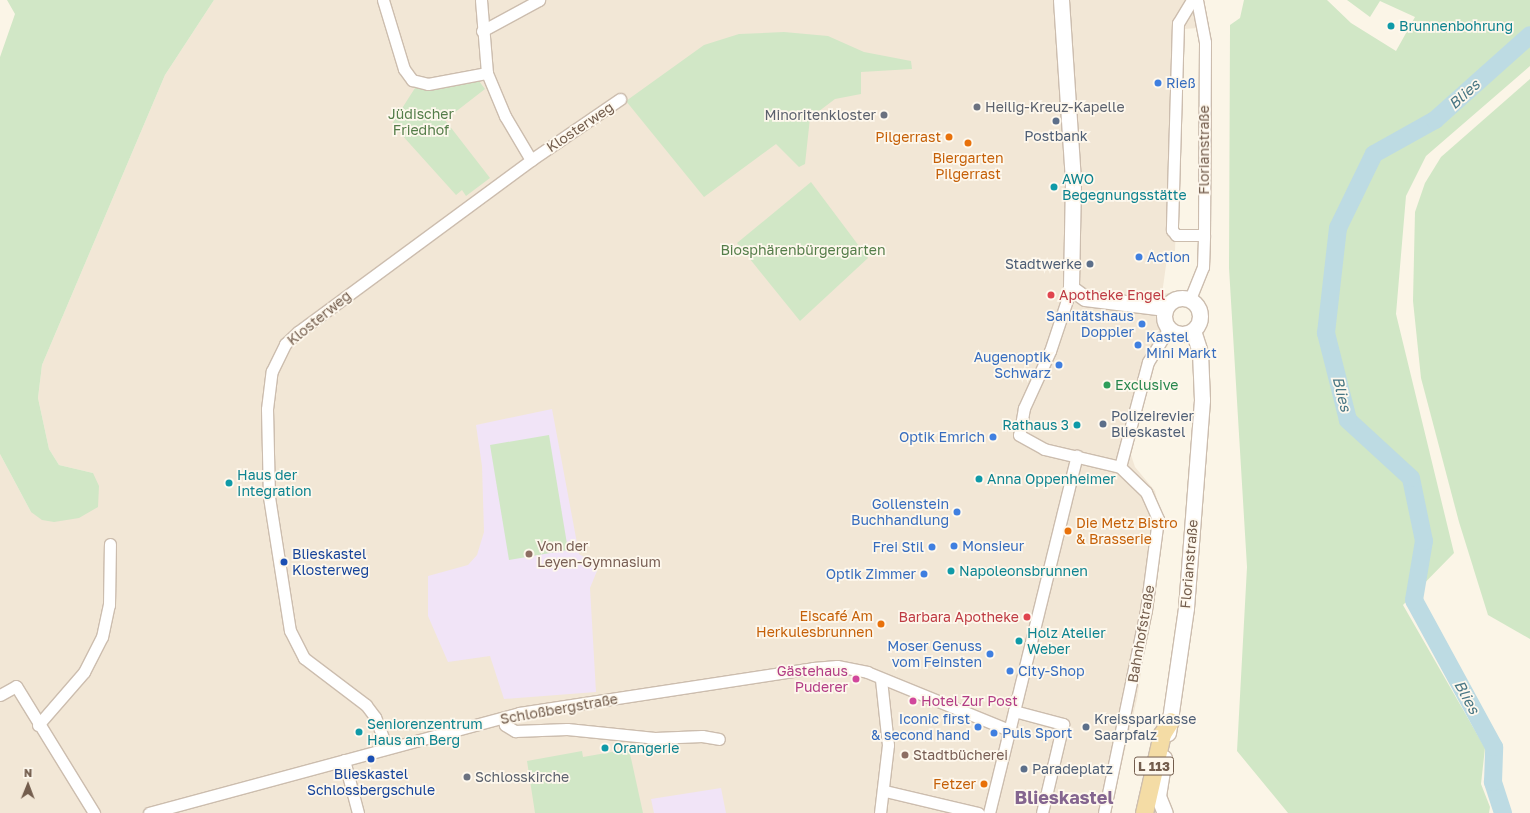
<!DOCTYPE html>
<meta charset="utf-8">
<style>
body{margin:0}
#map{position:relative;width:1530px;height:813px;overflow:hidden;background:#fbf5e7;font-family:"Golos Text",sans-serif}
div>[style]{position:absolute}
.residential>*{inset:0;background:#f2e7d6}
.education>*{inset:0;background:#f1e4f7}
.green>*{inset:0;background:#d1e7c6}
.river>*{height:18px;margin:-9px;padding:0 9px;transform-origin:9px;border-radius:9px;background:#bddbe3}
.roads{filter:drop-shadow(1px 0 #ccbdae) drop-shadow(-1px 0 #ccbdae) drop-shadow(0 1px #ccbdae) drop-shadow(0 -1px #ccbdae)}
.minor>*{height:11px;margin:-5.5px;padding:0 5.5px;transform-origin:5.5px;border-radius:5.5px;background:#fff}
.secondary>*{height:15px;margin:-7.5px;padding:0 7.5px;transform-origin:7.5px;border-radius:7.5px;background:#fff}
.secondary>.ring{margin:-7.5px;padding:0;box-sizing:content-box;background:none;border:15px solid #fff;border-radius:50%}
.primary>*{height:17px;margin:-8.5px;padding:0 8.5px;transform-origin:8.5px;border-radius:8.5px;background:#f4dca5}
.dots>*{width:11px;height:11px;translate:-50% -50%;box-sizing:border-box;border:2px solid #fef8ed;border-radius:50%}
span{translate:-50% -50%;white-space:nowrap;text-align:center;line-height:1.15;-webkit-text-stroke:3.5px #fef8ed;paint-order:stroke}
.shield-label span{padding:1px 3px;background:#fef8ed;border:1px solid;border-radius:3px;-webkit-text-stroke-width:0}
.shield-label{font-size:13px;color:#735d4d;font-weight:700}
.culture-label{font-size:14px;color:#0d838f}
.left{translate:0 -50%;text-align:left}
.right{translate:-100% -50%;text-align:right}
.shop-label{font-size:14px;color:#366cbe}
.worship-label{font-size:14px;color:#5b616d}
.park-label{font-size:14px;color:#547d49}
.street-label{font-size:14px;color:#735d4d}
.service-label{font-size:14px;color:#4e5e75}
.food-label{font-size:14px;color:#c56008}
.health-label{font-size:14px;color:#be3a42}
.leisure-label{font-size:14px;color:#27864d}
.education-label{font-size:14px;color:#785e54}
.transit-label{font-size:14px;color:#164399}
.hotel-label{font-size:14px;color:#b23c85}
.water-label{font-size:15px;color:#487684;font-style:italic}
.district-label{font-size:18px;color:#84658f;font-weight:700}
.north{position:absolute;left:8px;top:765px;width:40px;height:40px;-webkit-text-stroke:3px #fef8ed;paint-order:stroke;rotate:1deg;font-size:11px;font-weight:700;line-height:16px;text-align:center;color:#735d4d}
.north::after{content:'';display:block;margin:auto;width:14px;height:18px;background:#735d4d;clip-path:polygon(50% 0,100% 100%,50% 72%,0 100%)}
</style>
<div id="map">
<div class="residential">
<div style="clip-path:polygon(214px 0,1203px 0,1199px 28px,1183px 29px,1175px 251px,1168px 251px,1162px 294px,1170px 293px,1131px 455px,1135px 467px,1155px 491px,1163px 526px,1137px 699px,1110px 813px,0 813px,0 454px,31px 512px,93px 473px,59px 465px,49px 449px,38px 398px,42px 365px,165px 75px)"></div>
</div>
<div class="education">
<div style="clip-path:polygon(552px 409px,579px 554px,599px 566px,590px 588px,596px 692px,504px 699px,490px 656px,448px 662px,428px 616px,428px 576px,468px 565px,477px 555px,484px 532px,482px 466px,476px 425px)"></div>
<div style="clip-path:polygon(721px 788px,726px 813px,654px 813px,651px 799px)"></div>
</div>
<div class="green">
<div style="clip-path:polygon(7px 0,214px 0,165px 75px,42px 365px,38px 398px,49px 449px,59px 465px,93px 473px,99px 486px,98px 507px,79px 518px,54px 522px,42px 520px,31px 512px,0 454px,0 57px,15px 14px)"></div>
<div style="clip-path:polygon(1244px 0,1327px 0,1351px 23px,1396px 51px,1415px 17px,1380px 1px,1370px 17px,1347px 0,1530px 0,1530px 66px,1426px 156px,1406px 196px,1396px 314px,1454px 553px,1403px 605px,1485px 748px,1481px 784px,1490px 807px,1489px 813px,1288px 813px,1237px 751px,1247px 567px,1229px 268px,1230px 25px,1240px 18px)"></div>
<div style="clip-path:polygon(784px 32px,828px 36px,864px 52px,911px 61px,912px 69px,861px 72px,861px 94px,835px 99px,810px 118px,805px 164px,799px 167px,776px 144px,704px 197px,626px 101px,704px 45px,739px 34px)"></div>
<div style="clip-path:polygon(1530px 79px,1530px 639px,1488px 615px,1459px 522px,1421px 378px,1413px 301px,1415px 212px,1425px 183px,1441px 157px)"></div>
<div style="clip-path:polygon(471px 81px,479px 81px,485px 89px,445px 120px,490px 178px,466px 196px,462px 190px,456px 195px,392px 124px,415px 88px)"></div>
<div style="clip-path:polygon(811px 182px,868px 258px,800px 321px,737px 243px)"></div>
<div style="clip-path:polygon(549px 435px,568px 550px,509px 560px,490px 445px)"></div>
<div style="clip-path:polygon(629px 749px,643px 813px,535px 813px,527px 761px,582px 751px,583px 757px)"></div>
</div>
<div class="river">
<div style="left:1503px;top:813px;width:33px;rotate:-108deg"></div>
<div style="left:1493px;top:782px;width:35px;rotate:-88deg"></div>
<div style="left:1494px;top:747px;width:167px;rotate:-118.6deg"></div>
<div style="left:1414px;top:600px;width:60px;rotate:-80.4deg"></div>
<div style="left:1424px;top:541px;width:64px;rotate:-101.7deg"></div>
<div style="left:1411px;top:478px;width:86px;rotate:-137.4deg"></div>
<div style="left:1348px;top:420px;width:90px;rotate:-104.2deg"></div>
<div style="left:1326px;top:333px;width:106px;rotate:-83.5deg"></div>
<div style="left:1338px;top:228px;width:82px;rotate:-64.1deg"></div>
<div style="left:1374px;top:154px;width:70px;rotate:-29.1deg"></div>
<div style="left:1435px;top:120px;width:127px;rotate:-41.8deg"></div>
</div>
<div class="roads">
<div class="minor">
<div style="left:383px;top:0;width:72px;rotate:73.1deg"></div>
<div style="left:404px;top:69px;width:14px;rotate:54deg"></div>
<div style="left:412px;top:80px;width:16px;rotate:14deg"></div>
<div style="left:428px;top:84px;width:60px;rotate:-10.6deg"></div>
<div style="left:481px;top:0;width:73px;rotate:85.3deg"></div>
<div style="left:487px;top:73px;width:47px;rotate:67.3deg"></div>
<div style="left:505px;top:116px;width:51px;rotate:59.4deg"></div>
<div style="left:1192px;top:0;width:27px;rotate:121deg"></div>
<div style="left:1178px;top:23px;width:207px;rotate:91.7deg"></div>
<div style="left:1172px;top:230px;width:6px;rotate:51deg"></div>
<div style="left:1176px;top:235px;width:28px"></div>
<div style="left:482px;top:31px;width:65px;rotate:-28.5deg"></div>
<div style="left:1071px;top:288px;width:66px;rotate:108.4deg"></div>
<div style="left:1050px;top:351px;width:63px;rotate:114.5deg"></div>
<div style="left:1024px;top:408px;width:27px;rotate:100deg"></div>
<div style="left:1019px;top:435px;width:29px;rotate:29deg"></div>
<div style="left:1044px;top:449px;width:78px;rotate:13.3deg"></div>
<div style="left:1120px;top:467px;width:36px;rotate:44deg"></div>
<div style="left:1146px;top:492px;width:30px;rotate:66deg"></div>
<div style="left:1158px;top:519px;width:92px;rotate:97.5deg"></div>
<div style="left:1146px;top:610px;width:207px;rotate:101.7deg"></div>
<div style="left:1190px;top:299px;width:35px;rotate:-68deg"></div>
<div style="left:1203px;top:267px;width:32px;rotate:-88deg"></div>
<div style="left:1204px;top:235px;width:193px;rotate:-89.7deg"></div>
<div style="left:1205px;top:42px;width:43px;rotate:-100.8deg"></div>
<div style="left:1120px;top:467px;width:109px;rotate:-75.1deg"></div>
<div style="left:1148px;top:362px;width:39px;rotate:-58deg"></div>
<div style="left:0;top:695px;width:18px;rotate:-29deg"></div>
<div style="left:16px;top:686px;width:149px;rotate:58.4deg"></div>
<div style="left:1014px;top:711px;width:51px;rotate:14.9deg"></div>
<div style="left:1063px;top:724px;width:91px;rotate:103.3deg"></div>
<div style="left:503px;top:718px;width:7px;rotate:74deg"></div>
<div style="left:505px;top:725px;width:12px;rotate:31deg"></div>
<div style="left:515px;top:731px;width:52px;rotate:-2.2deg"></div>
<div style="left:567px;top:729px;width:88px;rotate:5.8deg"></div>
<div style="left:655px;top:738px;width:47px;rotate:-2.4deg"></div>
<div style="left:702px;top:736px;width:17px;rotate:10deg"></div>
<div style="left:38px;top:725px;width:70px;rotate:-49deg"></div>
<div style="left:84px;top:672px;width:39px;rotate:-63deg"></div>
<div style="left:102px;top:637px;width:33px;rotate:-78deg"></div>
<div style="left:109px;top:605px;width:61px;rotate:-89.1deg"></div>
<div style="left:387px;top:748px;width:33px;rotate:-111deg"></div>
<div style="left:375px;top:717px;width:15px;rotate:-127deg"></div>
<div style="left:366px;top:705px;width:78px;rotate:-142.8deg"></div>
<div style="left:304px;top:658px;width:30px;rotate:-117deg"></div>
<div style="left:290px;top:631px;width:136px;rotate:-98.9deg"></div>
<div style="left:269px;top:497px;width:88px;rotate:-91.3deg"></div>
<div style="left:267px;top:409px;width:38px;rotate:-83deg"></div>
<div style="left:272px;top:371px;width:30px;rotate:-64deg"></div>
<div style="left:285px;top:344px;width:18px;rotate:-43deg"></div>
<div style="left:298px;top:332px;width:290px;rotate:-36.4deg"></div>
<div style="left:531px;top:160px;width:108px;rotate:-34.4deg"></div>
<div style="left:344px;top:760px;width:55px;rotate:75.2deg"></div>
<div style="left:885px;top:791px;width:96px;rotate:13.3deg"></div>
<div style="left:149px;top:813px;width:383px;rotate:-15.1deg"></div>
<div style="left:519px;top:713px;width:297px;rotate:-8.7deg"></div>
<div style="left:813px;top:668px;width:24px;rotate:-5deg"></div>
<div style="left:837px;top:666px;width:31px;rotate:11deg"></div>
<div style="left:867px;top:672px;width:153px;rotate:22.2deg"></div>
<div style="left:880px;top:813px;width:68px;rotate:-83.3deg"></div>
<div style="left:888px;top:745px;width:65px;rotate:-96.1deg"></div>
<div style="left:989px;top:813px;width:368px;rotate:-76.2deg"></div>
</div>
<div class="secondary">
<div style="left:1061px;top:0;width:182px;rotate:86.2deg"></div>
<div style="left:1073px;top:182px;width:106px;rotate:91.1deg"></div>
<div style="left:1071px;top:288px;width:17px;rotate:36deg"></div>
<div style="left:1085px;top:298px;width:81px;rotate:7.1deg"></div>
<div class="ring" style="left:1164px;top:298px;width:21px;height:21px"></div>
<div style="left:1168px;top:733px;width:126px;rotate:-81.8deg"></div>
<div style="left:1186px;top:608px;width:209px;rotate:-85.6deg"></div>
<div style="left:1202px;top:400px;width:48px;rotate:-92.4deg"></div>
<div style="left:1200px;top:352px;width:22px;rotate:-108deg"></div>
<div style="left:1164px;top:758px;width:38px;rotate:99deg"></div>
<div style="left:1158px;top:796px;width:18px;rotate:68deg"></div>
</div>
<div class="primary">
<div style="left:1144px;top:813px;width:81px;rotate:-77.2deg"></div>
<div style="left:1162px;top:734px;width:15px;rotate:-58deg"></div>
</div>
</div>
<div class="dots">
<div style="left:1391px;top:26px;background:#0f9aa8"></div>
<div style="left:1158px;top:83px;background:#3f7fe0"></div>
<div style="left:977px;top:107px;background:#6b7280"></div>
<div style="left:884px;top:115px;background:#6b7280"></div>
<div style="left:1056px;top:121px;background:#5c6f8a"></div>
<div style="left:949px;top:137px;background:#e8710a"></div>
<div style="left:968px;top:143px;background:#e8710a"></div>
<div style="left:1054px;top:187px;background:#0f9aa8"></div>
<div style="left:1139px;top:257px;background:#3f7fe0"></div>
<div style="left:1090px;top:264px;background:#5c6f8a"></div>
<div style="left:1051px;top:295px;background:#e0444e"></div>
<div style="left:1142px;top:324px;background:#3f7fe0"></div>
<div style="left:1138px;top:345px;background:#3f7fe0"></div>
<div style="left:1059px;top:365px;background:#3f7fe0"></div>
<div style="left:1107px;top:385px;background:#2e9e5b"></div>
<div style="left:1103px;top:424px;background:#5c6f8a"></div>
<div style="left:1077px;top:425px;background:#0f9aa8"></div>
<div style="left:993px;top:437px;background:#3f7fe0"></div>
<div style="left:979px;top:479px;background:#0f9aa8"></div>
<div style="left:229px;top:483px;background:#0f9aa8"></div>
<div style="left:957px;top:512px;background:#3f7fe0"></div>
<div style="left:1068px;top:531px;background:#e8710a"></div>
<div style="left:954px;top:546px;background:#3f7fe0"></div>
<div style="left:932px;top:547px;background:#3f7fe0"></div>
<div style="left:529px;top:554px;background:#8d6e63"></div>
<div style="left:284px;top:562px;background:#1a4fb4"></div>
<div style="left:951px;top:571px;background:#0f9aa8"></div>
<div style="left:924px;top:574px;background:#3f7fe0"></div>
<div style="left:1027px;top:617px;background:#e0444e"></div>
<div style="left:881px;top:624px;background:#e8710a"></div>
<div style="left:1019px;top:641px;background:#0f9aa8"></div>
<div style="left:990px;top:654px;background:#3f7fe0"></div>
<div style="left:1010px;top:671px;background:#3f7fe0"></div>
<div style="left:856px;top:679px;background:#d1479c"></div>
<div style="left:913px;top:701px;background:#d1479c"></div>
<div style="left:978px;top:727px;background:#3f7fe0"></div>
<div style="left:1086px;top:727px;background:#5c6f8a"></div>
<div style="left:359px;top:732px;background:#0f9aa8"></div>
<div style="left:994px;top:733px;background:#3f7fe0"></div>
<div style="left:605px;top:748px;background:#0f9aa8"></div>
<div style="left:905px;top:755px;background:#8d6e63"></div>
<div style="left:371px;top:759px;background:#1a4fb4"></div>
<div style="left:1024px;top:769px;background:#5c6f8a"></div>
<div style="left:467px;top:777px;background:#6b7280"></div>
<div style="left:984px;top:784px;background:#e8710a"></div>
</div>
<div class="shield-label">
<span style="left:1154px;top:766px">L 113</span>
</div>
<div class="culture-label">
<span class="left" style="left:1399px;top:26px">Brunnenbohrung</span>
<span class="left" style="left:1062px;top:187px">AWO<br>Begegnungsstätte</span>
<span class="right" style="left:1069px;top:425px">Rathaus 3</span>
<span class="left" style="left:237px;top:483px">Haus der<br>Integration</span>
<span class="left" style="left:987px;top:479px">Anna Oppenheimer</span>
<span class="left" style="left:959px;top:571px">Napoleonsbrunnen</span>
<span class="left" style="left:1027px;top:641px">Holz Atelier<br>Weber</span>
<span class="left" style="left:367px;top:732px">Seniorenzentrum<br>Haus am Berg</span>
<span class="left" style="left:613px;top:748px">Orangerie</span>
</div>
<div class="shop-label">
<span class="left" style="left:1166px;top:83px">Rieß</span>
<span class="left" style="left:1147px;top:257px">Action</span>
<span class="right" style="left:1134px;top:324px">Sanitätshaus<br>Doppler</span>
<span class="left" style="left:1146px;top:345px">Kastel<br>Mini Markt</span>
<span class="right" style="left:1051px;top:365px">Augenoptik<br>Schwarz</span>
<span class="right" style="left:985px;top:437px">Optik Emrich</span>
<span class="right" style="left:949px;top:512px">Gollenstein<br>Buchhandlung</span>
<span class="left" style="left:962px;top:546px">Monsieur</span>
<span class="right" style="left:924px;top:547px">Frei Stil</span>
<span class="right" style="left:916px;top:574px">Optik Zimmer</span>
<span class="right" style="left:982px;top:654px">Moser Genuss<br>vom Feinsten</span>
<span class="left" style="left:1018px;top:671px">City-Shop</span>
<span class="right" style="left:970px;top:727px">Iconic first<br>&amp; second hand</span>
<span class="left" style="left:1002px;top:733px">Puls Sport</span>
</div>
<div class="worship-label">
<span class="left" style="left:985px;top:107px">Heilig-Kreuz-Kapelle</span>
<span class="right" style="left:876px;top:115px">Minoritenkloster</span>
<span class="left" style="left:475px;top:777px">Schlosskirche</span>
</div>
<div class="park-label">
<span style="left:421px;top:122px">Jüdischer<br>Friedhof</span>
<span style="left:803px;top:250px">Biosphärenbürgergarten</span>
</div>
<div class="street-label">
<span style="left:580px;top:127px;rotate:-34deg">Klosterweg</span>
<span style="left:1204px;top:150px;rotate:-90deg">Florianstraße</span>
<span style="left:319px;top:318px;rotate:-39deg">Klosterweg</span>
<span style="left:1189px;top:564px;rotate:-85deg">Florianstraße</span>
<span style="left:1141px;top:634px;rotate:-80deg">Bahnhofstraße</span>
<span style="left:559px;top:709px;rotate:-10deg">Schloßbergstraße</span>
</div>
<div class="service-label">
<span style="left:1056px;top:136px">Postbank</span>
<span class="right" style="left:1082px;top:264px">Stadtwerke</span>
<span class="left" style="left:1111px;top:424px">Polizeirevier<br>Blieskastel</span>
<span class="left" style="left:1094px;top:727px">Kreissparkasse<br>Saarpfalz</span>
<span class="left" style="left:1032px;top:769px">Paradeplatz</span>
</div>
<div class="food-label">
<span class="right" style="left:941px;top:137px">Pilgerrast</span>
<span style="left:968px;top:166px">Biergarten<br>Pilgerrast</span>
<span class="left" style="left:1076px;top:531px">Die Metz Bistro<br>&amp; Brasserie</span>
<span class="right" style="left:873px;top:624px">Eiscafé Am<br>Herkulesbrunnen</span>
<span class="right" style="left:976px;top:784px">Fetzer</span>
</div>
<div class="health-label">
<span class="left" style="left:1059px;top:295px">Apotheke Engel</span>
<span class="right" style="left:1019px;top:617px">Barbara Apotheke</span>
</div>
<div class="leisure-label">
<span class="left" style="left:1115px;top:385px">Exclusive</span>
</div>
<div class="education-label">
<span class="left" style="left:537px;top:554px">Von der<br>Leyen-Gymnasium</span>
<span class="left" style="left:913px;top:755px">Stadtbücherei</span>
</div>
<div class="transit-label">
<span class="left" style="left:292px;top:562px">Blieskastel<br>Klosterweg</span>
<span style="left:371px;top:782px">Blieskastel<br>Schlossbergschule</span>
</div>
<div class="hotel-label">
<span class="right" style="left:848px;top:679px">Gästehaus<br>Puderer</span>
<span class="left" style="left:921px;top:701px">Hotel Zur Post</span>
</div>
<div class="water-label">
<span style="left:1464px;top:94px;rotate:-42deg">Blies</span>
<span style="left:1342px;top:394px;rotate:76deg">Blies</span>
<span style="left:1467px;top:697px;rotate:61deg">Blies</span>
</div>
<div class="district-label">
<span style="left:1064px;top:797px">Blieskastel</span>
</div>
<div class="north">N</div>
</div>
